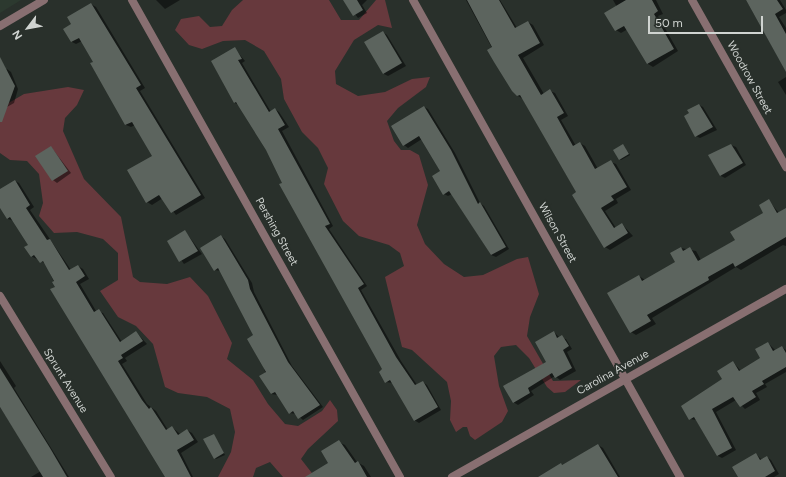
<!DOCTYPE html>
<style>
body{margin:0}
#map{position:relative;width:786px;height:477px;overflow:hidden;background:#29302b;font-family:Figtree,sans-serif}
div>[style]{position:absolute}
.built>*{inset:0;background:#2c392f}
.green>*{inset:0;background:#67393d}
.shadow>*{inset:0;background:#0007}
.building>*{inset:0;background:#5c645e}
.minor>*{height:8px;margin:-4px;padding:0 4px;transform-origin:4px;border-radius:4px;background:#886f71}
span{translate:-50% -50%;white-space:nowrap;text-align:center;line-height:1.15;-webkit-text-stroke:3.5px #29302b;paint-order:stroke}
.street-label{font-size:11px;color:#d0d4d1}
.north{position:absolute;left:8px;top:8px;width:40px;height:40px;-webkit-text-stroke:3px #29302b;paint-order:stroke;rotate:238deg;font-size:11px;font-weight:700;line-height:16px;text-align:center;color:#d0d4d1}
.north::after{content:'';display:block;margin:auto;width:14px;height:18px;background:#d0d4d1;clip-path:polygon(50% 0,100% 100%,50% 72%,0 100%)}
.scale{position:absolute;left:648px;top:16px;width:115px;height:18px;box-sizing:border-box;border:2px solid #d0d4d1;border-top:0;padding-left:5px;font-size:12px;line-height:14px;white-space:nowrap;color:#d0d4d1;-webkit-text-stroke:3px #29302b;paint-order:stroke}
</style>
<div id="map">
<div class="built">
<div style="clip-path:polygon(0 0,21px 0,0 13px)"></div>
</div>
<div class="green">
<div style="clip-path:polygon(243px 0,329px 0,341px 20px,359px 20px,376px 0,385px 0,392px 28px,378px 25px,354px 40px,335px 71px,336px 84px,358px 96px,385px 92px,412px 79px,430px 77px,426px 87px,398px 108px,387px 121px,394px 141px,401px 150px,410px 150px,419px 155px,428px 185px,417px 225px,425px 244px,444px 264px,464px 277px,483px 275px,517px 259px,528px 257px,539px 294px,530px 317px,527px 336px,553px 381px,581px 380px,565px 392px,554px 393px,547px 387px,529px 358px,516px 345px,501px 347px,494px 356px,499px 386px,508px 411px,502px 422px,475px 440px,470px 436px,467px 427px,463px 427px,456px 432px,450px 420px,451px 401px,447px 382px,412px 350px,402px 347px,385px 277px,404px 266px,400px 253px,389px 245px,359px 236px,343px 221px,324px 184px,328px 168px,318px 148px,302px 132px,284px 99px,281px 79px,264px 51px,245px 40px,223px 41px,202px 49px,189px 45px,175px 30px,181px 19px,199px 16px,210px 27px,222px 26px,232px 10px)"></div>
<div style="clip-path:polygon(68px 87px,84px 90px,77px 105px,65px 118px,63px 131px,84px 179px,121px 217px,133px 277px,140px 282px,167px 284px,190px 277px,208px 296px,232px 343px,227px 359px,253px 380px,268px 404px,285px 424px,298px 426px,322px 411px,330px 400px,337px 410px,338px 421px,308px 449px,301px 459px,315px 477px,283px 477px,270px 462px,256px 468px,253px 477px,218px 477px,231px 452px,235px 432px,230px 409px,207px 397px,178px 393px,165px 387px,153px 344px,136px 326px,118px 317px,100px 291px,118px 280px,118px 253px,103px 239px,77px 232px,54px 233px,39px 216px,43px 203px,39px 174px,27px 161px,10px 160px,0 153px,0 108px,24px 94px)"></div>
</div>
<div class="shadow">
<div style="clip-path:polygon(156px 0,180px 0,165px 9px)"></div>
<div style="clip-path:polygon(344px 0,367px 0,362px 5px,367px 13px,358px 18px)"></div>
<div style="clip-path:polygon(466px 0,500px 0,517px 28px,528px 22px,533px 25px,544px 45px,523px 58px,544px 94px,550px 91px,555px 93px,568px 116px,561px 120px,576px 146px,580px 143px,585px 146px,598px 169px,611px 162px,616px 164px,631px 190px,616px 199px,618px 203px,605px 211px,616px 228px,622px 224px,633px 236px,610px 250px,605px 247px,577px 193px,523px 99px,518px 96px)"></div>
<div style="clip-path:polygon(613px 0,656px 0,663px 14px,658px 16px,678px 51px,653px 67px,648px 64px,628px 29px,621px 33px,616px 30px,617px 7px)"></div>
<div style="clip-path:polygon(746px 0,780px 0,786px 10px,786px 13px,779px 17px,786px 28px,786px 64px,781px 62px)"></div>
<div style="clip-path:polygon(91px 4px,96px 7px,145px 88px,140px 91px,205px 198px,176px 215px,163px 198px,152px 205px,147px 202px,154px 156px,135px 125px,131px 127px,126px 125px,91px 64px,94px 62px,82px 41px,76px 44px,72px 42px,73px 24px)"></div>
<div style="clip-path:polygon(383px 32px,387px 35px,406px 66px,388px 76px,384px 74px,366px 43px)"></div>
<div style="clip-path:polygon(235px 49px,245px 61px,242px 63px,271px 112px,275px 109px,279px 112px,289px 127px,282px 131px,333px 226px,329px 229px,367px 286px,361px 290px,401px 361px,417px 385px,423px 382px,427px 385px,441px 410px,419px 423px,414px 420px,393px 383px,386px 382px,384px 370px,267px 150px,239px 105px,235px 103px,212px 62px)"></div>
<div style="clip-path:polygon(7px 69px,11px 72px,18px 89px,14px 103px,7px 107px,0 101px,0 73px)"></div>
<div style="clip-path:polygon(786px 77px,786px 95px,778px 82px)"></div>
<div style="clip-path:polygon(699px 105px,703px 107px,717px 130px,700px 138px,696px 136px,690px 114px)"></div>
<div style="clip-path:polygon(424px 107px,428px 109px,455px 153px,480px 203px,484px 206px,509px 249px,496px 257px,491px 255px,452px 194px,448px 196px,444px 194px,441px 172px,422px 139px,408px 148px,404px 145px)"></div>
<div style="clip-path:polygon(623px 145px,630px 155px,621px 160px,619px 159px)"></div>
<div style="clip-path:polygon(731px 145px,736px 147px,746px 165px,725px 178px,721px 176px,709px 156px)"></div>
<div style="clip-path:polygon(51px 147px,71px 173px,57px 183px,53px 180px)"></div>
<div style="clip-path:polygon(15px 181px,19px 183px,34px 207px,30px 210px,71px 270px,78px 266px,83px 269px,89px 279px,80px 284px,96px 311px,103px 313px,122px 342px,136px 332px,147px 344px,125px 358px,127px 361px,122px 364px,147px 404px,156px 411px,168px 430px,172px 427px,180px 434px,187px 430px,192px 433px,198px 442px,181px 453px,193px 477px,166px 477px,56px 287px,46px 264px,31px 256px,29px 245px,14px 221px,8px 219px,1px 208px,0 190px)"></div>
<div style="clip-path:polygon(769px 201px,779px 213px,786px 212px,786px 246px,783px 245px,741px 270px,736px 267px,652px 318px,656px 324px,636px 335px,631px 332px,639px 276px,645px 280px,677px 262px,681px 248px,696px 251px,701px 260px,736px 240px,764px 214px)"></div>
<div style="clip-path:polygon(185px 231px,202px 254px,184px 264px,168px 242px)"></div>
<div style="clip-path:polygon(221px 236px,225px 239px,252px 283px,254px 292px,292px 366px,323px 407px,303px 420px,296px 414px,290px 413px,278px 395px,271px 394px,255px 335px,221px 271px,215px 270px)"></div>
<div style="clip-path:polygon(554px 332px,560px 338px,566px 339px,572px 349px,567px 352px,576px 371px,560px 380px,555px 376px,531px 391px,534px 395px,518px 405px,513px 402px,547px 362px)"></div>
<div style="clip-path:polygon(768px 343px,776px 351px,782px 347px,786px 350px,786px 372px,765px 384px,767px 387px,756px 393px,760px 400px,745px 409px,736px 400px,716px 412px,736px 450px,722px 458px,718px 456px,696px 420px,690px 419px,724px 379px,733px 362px,741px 371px,761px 359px)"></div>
<div style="clip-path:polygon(0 361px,16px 386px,14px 388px,69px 477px,31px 477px,41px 471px,0 407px)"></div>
<div style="clip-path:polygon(213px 435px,225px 455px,216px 459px,215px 458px)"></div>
<div style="clip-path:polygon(339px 442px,345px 445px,357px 462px,364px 466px,371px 477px,323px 477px)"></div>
<div style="clip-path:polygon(598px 445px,603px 448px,620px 477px,545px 477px,544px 475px)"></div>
<div style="clip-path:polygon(756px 454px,762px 460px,767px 457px,771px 460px,779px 474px,774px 477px,739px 477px)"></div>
</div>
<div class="building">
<div style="clip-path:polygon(343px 0,357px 0,363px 10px,353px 16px)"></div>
<div style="clip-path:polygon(467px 0,499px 0,515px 28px,528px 21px,540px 43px,518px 55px,541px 95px,550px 89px,564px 113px,557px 117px,573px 146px,580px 142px,595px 169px,611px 160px,627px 187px,611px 196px,614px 200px,601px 208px,614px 228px,622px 223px,628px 233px,604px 248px,572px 195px,576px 192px,520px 95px,517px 96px,512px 91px,494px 62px,487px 50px,492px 47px)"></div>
<div style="clip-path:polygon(626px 0,652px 0,658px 11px,654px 14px,674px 49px,647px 64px,624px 26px,615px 31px,604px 13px)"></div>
<div style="clip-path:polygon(746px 0,777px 0,783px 9px,775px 14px,786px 34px,786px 72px)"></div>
<div style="clip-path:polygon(91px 3px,141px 85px,136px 88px,201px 195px,171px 213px,159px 195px,146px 203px,127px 170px,152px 156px,132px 122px,125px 125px,90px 63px,93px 62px,79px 38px,71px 42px,63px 29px,71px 24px,67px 17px)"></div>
<div style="clip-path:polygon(383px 31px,402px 63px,383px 74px,364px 42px)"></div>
<div style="clip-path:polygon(235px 47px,242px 59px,238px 60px,269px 112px,275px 108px,285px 125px,278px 129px,330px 224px,325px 226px,364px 284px,358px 288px,396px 357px,415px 385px,423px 381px,438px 407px,414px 421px,390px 380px,385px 383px,379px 372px,382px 369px,279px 184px,282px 183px,266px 150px,239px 107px,236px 102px,234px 103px,211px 61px)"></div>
<div style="clip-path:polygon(0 57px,15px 86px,2px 122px,0 122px)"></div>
<div style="clip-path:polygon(699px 104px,713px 127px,695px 137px,684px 116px,689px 113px,687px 110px)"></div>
<div style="clip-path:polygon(424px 106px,451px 150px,478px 204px,480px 202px,506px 247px,491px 255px,449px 191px,443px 195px,432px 176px,440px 171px,419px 136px,403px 146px,391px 126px)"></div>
<div style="clip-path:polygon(623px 144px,629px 154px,619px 160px,613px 150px)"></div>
<div style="clip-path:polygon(731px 144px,743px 163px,720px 176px,708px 155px)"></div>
<div style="clip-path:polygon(51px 146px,68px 171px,52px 181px,35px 156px)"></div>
<div style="clip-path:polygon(15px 180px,30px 205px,26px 208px,47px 240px,50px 239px,69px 270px,78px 265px,85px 276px,76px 282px,94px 312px,99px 309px,120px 342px,136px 331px,143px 341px,121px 355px,123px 358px,118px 361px,142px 400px,149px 409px,151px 407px,166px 430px,172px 426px,178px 435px,187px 429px,194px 440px,177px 450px,191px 477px,165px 477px,50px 289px,55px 287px,52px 282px,54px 281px,43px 261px,40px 263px,34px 255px,31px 257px,24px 247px,28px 245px,10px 217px,7px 219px,0 208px,0 189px)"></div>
<div style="clip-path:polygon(769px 199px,777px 213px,786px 208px,786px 237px,735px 267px,733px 263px,708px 277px,709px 280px,647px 315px,651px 321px,630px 333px,607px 293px,639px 275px,642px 281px,675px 262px,670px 253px,681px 247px,683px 251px,690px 247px,698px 261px,735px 240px,730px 232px,763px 213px,759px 205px)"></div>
<div style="clip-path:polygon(185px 230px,198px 251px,179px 262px,167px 241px)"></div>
<div style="clip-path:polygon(221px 235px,248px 280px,250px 289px,288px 362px,320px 405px,298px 419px,293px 411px,289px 414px,275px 392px,271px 394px,259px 376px,266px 372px,247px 339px,253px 335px,218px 268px,214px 271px,200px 248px)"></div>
<div style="clip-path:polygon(554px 331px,557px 338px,562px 335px,569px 346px,563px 350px,572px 368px,555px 378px,552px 373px,528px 388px,530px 393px,513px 403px,503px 386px,546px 362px,535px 342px)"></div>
<div style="clip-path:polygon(768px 342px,773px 351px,782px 346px,786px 353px,786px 367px,762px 381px,764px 384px,752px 391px,756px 397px,740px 407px,733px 397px,712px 409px,732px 448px,717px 456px,694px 417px,689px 420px,681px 406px,722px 379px,717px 371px,733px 361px,739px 371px,760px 358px,755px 349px)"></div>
<div style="clip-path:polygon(0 368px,50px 448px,67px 477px,43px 477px,0 407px)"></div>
<div style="clip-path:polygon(214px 434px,224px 453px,214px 459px,203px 439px)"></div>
<div style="clip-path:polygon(339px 440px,355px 463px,358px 461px,367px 477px,305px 477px,328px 463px,321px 451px)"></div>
<div style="clip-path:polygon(598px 444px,618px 477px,538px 477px,561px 463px,562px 465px)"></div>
<div style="clip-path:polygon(756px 453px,760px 460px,767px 456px,775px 471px,765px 477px,738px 477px,732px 467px)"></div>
</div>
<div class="minor">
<div style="left:132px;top:0;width:547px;rotate:60.67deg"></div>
<div style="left:413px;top:0;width:547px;rotate:60.76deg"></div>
<div style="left:692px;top:0;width:192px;rotate:60.6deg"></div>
<div style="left:0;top:26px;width:51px;rotate:-30.6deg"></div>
<div style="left:0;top:296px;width:212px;rotate:58.5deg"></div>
<div style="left:452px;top:477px;width:383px;rotate:-29.4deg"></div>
</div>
<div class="street-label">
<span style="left:749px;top:78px;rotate:61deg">Woodrow Street</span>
<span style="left:276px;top:232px;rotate:61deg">Pershing Street</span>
<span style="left:557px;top:233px;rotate:61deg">Wilson Street</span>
<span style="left:613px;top:373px;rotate:-29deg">Carolina Avenue</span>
<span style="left:65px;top:381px;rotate:58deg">Sprunt Avenue</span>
</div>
<div class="north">N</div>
<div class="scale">50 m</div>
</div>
